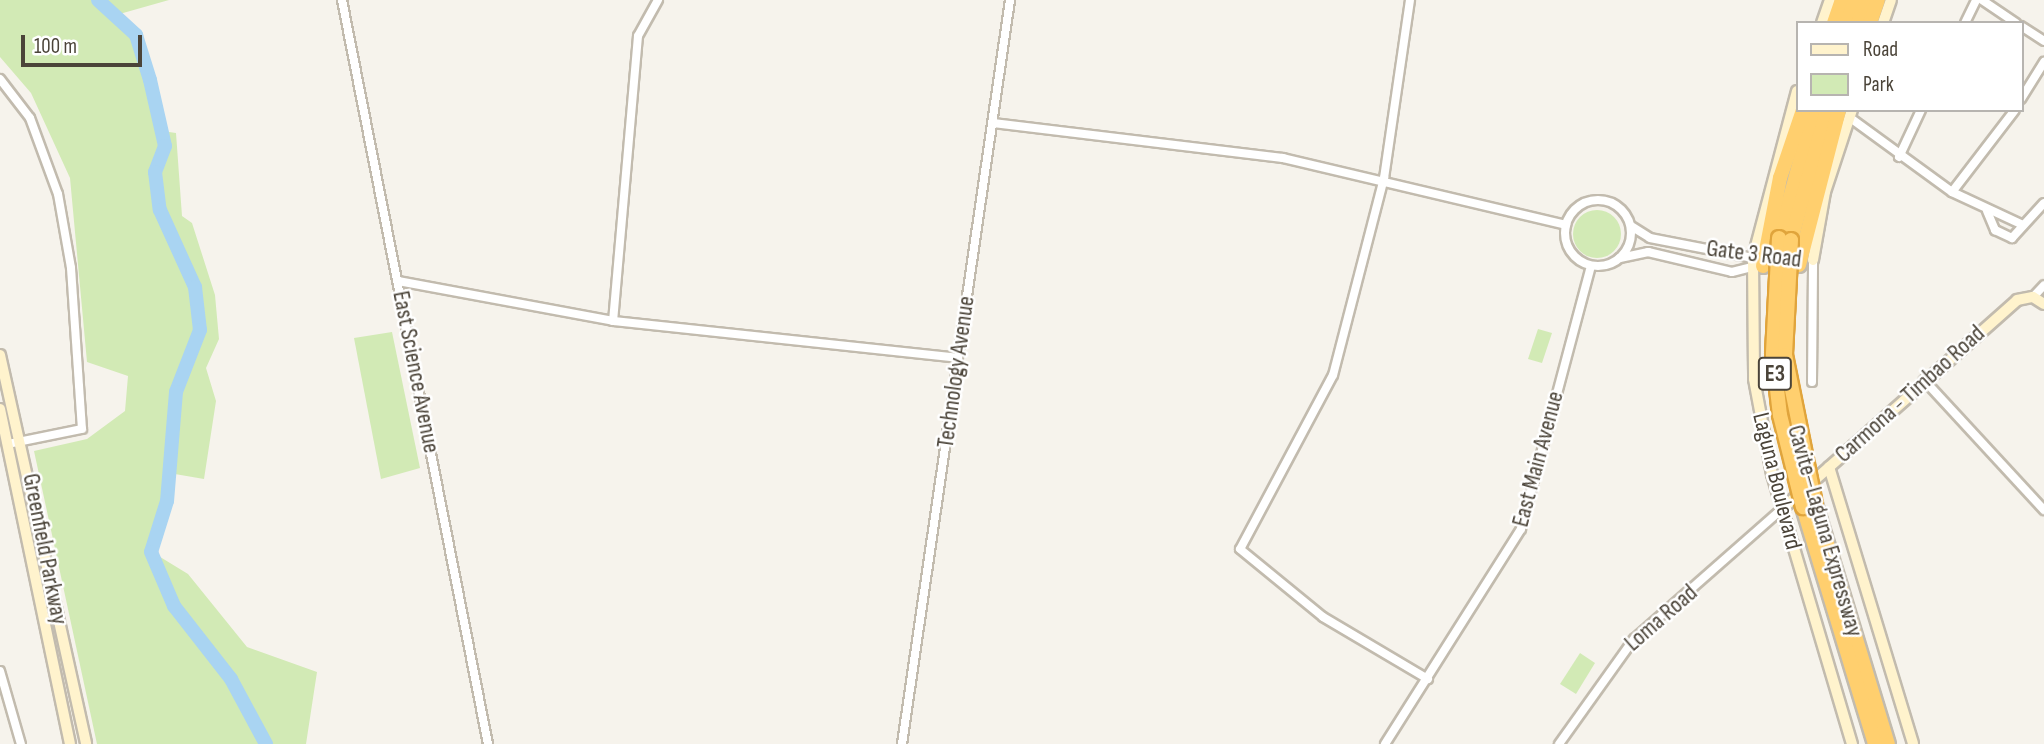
<!DOCTYPE html>
<meta charset="utf-8">
<style>
body{margin:0}
#map{position:relative;width:2044px;height:744px;overflow:hidden;background:#f6f3ec;font-family:"Sofia Sans Condensed",sans-serif}
div>[style]{position:absolute}
.green>*{inset:0;background:#d2eab5}
.round{border-radius:50%}
.river>*{height:14px;margin:-7px;padding:0 7px;transform-origin:7px;border-radius:7px;background:#a9d4f2}
.roads{filter:drop-shadow(2px 0 #c2bbae) drop-shadow(-2px 0 #c2bbae) drop-shadow(0 2px #c2bbae) drop-shadow(0 -2px #c2bbae)}
.minor>*{height:8px;margin:-4px;padding:0 4px;transform-origin:4px;border-radius:4px;background:#fff}
.minor>.ring{margin:-4px;padding:0;box-sizing:content-box;background:none;border:8px solid #fff;border-radius:50%}
.secondary>*{height:10px;margin:-5px;padding:0 5px;transform-origin:5px;border-radius:5px;background:#fff3cd}
.motorway>*{height:14px;margin:-7px;padding:0 7px;transform-origin:7px;border-radius:7px;background:#ffcf6e}
.bridges{filter:drop-shadow(2px 0 #e0a43c) drop-shadow(-2px 0 #e0a43c) drop-shadow(0 2px #e0a43c) drop-shadow(0 -2px #e0a43c)}
.motorway-bridge>*{height:14px;margin:-7px;padding:0 7px;transform-origin:7px;border-radius:7px;background:#ffcf6e}
span{translate:-50% -50%;white-space:nowrap;text-align:center;line-height:1.15;-webkit-text-stroke:5px #fff;paint-order:stroke}
.shield-label span{padding:2px 5px;background:#fff;border:2px solid;border-radius:5px;-webkit-text-stroke-width:0}
.shield-label{font-size:23px;color:#4b4439;font-weight:700}
.street-label{font-size:24px;color:#4b4439}
.legend{position:absolute;left:1796px;top:21px;width:228px;height:91px;box-sizing:border-box;background:#fff;border:2px solid #b7b4b0;margin:0;padding:9px 12px;list-style:none;font-size:21px;color:#4b4439}
.legend li{display:flex;align-items:center;gap:14px;height:35px}
.legend b{width:35px;border:2px solid #b7b4b0}
.scale{position:absolute;left:21px;top:35px;width:121px;height:32px;box-sizing:border-box;border:4px solid #4b4439;border-top:0;padding-left:9px;font-size:21px;line-height:24px;white-space:nowrap;color:#4b4439;-webkit-text-stroke:5px #fff;paint-order:stroke}
</style>
<div id="map">
<div class="green">
<div style="clip-path:polygon(0 0,169px 0,116px 15px,136px 35px,162px 131px,176px 133px,182px 216px,192px 223px,215px 295px,219px 339px,206px 368px,216px 401px,204px 479px,169px 473px,152px 552px,188px 574px,247px 647px,317px 672px,306px 744px,97px 744px,34px 451px,87px 439px,125px 411px,128px 376px,87px 362px,70px 178px,31px 93px,0 57px)"></div>
<div class="round" style="left:1573px;top:210px;width:48px;height:48px"></div>
<div style="clip-path:polygon(1538px 329px,1552px 333px,1542px 363px,1528px 359px)"></div>
<div style="clip-path:polygon(392px 332px,420px 468px,381px 479px,354px 338px)"></div>
<div style="clip-path:polygon(1580px 653px,1595px 663px,1576px 694px,1560px 684px)"></div>
</div>
<div class="river">
<div style="left:98px;top:0;width:52px;rotate:42.6deg"></div>
<div style="left:136px;top:35px;width:47px;rotate:72.7deg"></div>
<div style="left:150px;top:80px;width:68px;rotate:77.2deg"></div>
<div style="left:165px;top:146px;width:28px;rotate:111deg"></div>
<div style="left:155px;top:172px;width:38px;rotate:83deg"></div>
<div style="left:160px;top:210px;width:85px;rotate:65.6deg"></div>
<div style="left:195px;top:287px;width:43px;rotate:83.4deg"></div>
<div style="left:200px;top:330px;width:66px;rotate:111.2deg"></div>
<div style="left:176px;top:392px;width:109px;rotate:94.7deg"></div>
<div style="left:167px;top:501px;width:53px;rotate:107.4deg"></div>
<div style="left:151px;top:552px;width:59px;rotate:66.9deg"></div>
<div style="left:174px;top:606px;width:93px;rotate:52deg"></div>
<div style="left:231px;top:679px;width:74px;rotate:61.7deg"></div>
</div>
<div class="roads">
<div class="minor">
<div style="left:342px;top:0;width:758px;rotate:78.9deg"></div>
<div style="left:658px;top:0;width:41px;rotate:119.1deg"></div>
<div style="left:638px;top:36px;width:286px;rotate:95deg"></div>
<div style="left:613px;top:321px;width:347px;rotate:6.1deg"></div>
<div style="left:1410px;top:0;width:180px;rotate:98.3deg"></div>
<div style="left:1384px;top:178px;width:203px;rotate:104.5deg"></div>
<div style="left:1333px;top:375px;width:197px;rotate:118.1deg"></div>
<div style="left:1240px;top:549px;width:107px;rotate:39.3deg"></div>
<div style="left:1323px;top:617px;width:122px;rotate:30.6deg"></div>
<div style="left:1982px;top:0;width:41px;rotate:34.1deg"></div>
<div style="left:1965px;top:23px;width:25px;rotate:-64deg"></div>
<div style="left:2021px;top:26px;width:27px;rotate:33deg"></div>
<div style="left:0;top:79px;width:49px;rotate:52.4deg"></div>
<div style="left:30px;top:118px;width:81px;rotate:69.8deg"></div>
<div style="left:58px;top:194px;width:75px;rotate:80deg"></div>
<div style="left:71px;top:268px;width:161px;rotate:86.1deg"></div>
<div style="left:82px;top:429px;width:76px;rotate:168.5deg"></div>
<div style="left:2021px;top:99px;width:44px;rotate:-58.1deg"></div>
<div style="left:1849px;top:117px;width:127px;rotate:36.1deg"></div>
<div style="left:1952px;top:192px;width:78px;rotate:24.9deg"></div>
<div style="left:993px;top:123px;width:292px;rotate:6.9deg"></div>
<div style="left:1283px;top:158px;width:291px;rotate:13.3deg"></div>
<div style="left:1899px;top:157px;width:52px;rotate:-64.9deg"></div>
<div style="left:1952px;top:192px;width:103px;rotate:-52.5deg"></div>
<div class="ring" style="left:1565px;top:200px;width:58px;height:58px"></div>
<div style="left:1987px;top:211px;width:21px;rotate:67deg"></div>
<div style="left:1995px;top:230px;width:19px;rotate:25deg"></div>
<div style="left:2012px;top:238px;width:47px;rotate:-47.6deg"></div>
<div style="left:1631px;top:226px;width:22px;rotate:32deg"></div>
<div style="left:1650px;top:238px;width:105px;rotate:11deg"></div>
<div style="left:1620px;top:258px;width:29px;rotate:-12deg"></div>
<div style="left:1648px;top:252px;width:86px;rotate:13.4deg"></div>
<div style="left:1732px;top:272px;width:21px;rotate:-14deg"></div>
<div style="left:398px;top:281px;width:219px;rotate:10.5deg"></div>
<div style="left:2033px;top:297px;width:16px;rotate:-47deg"></div>
<div style="left:1924px;top:380px;width:177px;rotate:47.3deg"></div>
<div style="left:1812px;top:382px;width:122px;rotate:-89.5deg"></div>
<div style="left:0;top:671px;width:76px;rotate:74deg"></div>
<div style="left:902px;top:744px;width:752px;rotate:-81.74deg"></div>
<div style="left:1385px;top:744px;width:254px;rotate:-57.7deg"></div>
<div style="left:1521px;top:529px;width:272px;rotate:-75.1deg"></div>
<div style="left:1559px;top:744px;width:129px;rotate:-54.5deg"></div>
<div style="left:1634px;top:639px;width:197px;rotate:-41.3deg"></div>
</div>
<div class="secondary">
<div style="left:1822px;top:23px;width:24px;rotate:-71deg"></div>
<div style="left:1883px;top:23px;width:24px;rotate:-71deg"></div>
<div style="left:1797px;top:91px;width:173px;rotate:104.8deg"></div>
<div style="left:1753px;top:258px;width:121px;rotate:89.5deg"></div>
<div style="left:1754px;top:379px;width:97px;rotate:79.3deg"></div>
<div style="left:1772px;top:474px;width:282px;rotate:73.5deg"></div>
<div style="left:1813px;top:260px;width:69px;rotate:-80deg"></div>
<div style="left:1825px;top:192px;width:86px;rotate:-71.8deg"></div>
<div style="left:0;top:355px;width:398px;rotate:77.5deg"></div>
<div style="left:0;top:409px;width:342px;rotate:78.2deg"></div>
<div style="left:1829px;top:467px;width:289px;rotate:73.1deg"></div>
<div style="left:1782px;top:509px;width:314px;rotate:-41.6deg"></div>
<div style="left:2017px;top:300px;width:16px;rotate:-11deg"></div>
<div style="left:2033px;top:297px;width:13px;rotate:32deg"></div>
</div>
<div class="motorway">
<div style="left:1834px;top:23px;width:24px;rotate:-71deg"></div>
<div style="left:1847px;top:23px;width:24px;rotate:-71deg"></div>
<div style="left:1858px;top:23px;width:25px;rotate:-69deg"></div>
<div style="left:1870px;top:23px;width:24px;rotate:-71deg"></div>
<div style="left:1779px;top:238px;width:133px;rotate:-74.7deg"></div>
<div style="left:1791px;top:240px;width:135px;rotate:-74.5deg"></div>
<div style="left:1799px;top:265px;width:160px;rotate:-75.5deg"></div>
<div style="left:1763px;top:266px;width:90px;rotate:-79.1deg"></div>
<div style="left:1780px;top:178px;width:72px;rotate:-71.3deg"></div>
<div style="left:1815px;top:504px;width:251px;rotate:73.1deg"></div>
<div style="left:1803px;top:507px;width:248px;rotate:73.1deg"></div>
</div>
</div>
<div class="bridges">
<div class="motorway-bridge">
<div style="left:1779px;top:238px;width:116px;rotate:93deg"></div>
<div style="left:1773px;top:354px;width:61px;rotate:83.5deg"></div>
<div style="left:1780px;top:415px;width:95px;rotate:76deg"></div>
<div style="left:1791px;top:240px;width:115px;rotate:93deg"></div>
<div style="left:1785px;top:355px;width:152px;rotate:78.6deg"></div>
</div>
</div>
<div class="shield-label">
<span style="left:1775px;top:374px">E3</span>
</div>
<div class="street-label">
<span style="left:1754px;top:254px;rotate:7deg">Gate 3 Road</span>
<span style="left:416px;top:372px;rotate:79deg">East Science Avenue</span>
<span style="left:956px;top:372px;rotate:-82deg">Technology Avenue</span>
<span style="left:1910px;top:394px;rotate:-42deg">Carmona - Timbao Road</span>
<span style="left:1538px;top:459px;rotate:-75deg">East Main Avenue</span>
<span style="left:1777px;top:481px;rotate:76deg">Laguna Boulevard</span>
<span style="left:1825px;top:531px;rotate:74deg">Cavite–Laguna Expressway</span>
<span style="left:45px;top:549px;rotate:79deg">Greenfield Parkway</span>
<span style="left:1661px;top:618px;rotate:-41deg">Loma Road</span>
</div>
<ul class="legend">
<li><b style="height:9px;background:#fff3cd"></b>Road</li>
<li><b style="height:19px;background:#d2eab5"></b>Park</li>
</ul>
<div class="scale">100 m</div>
</div>
